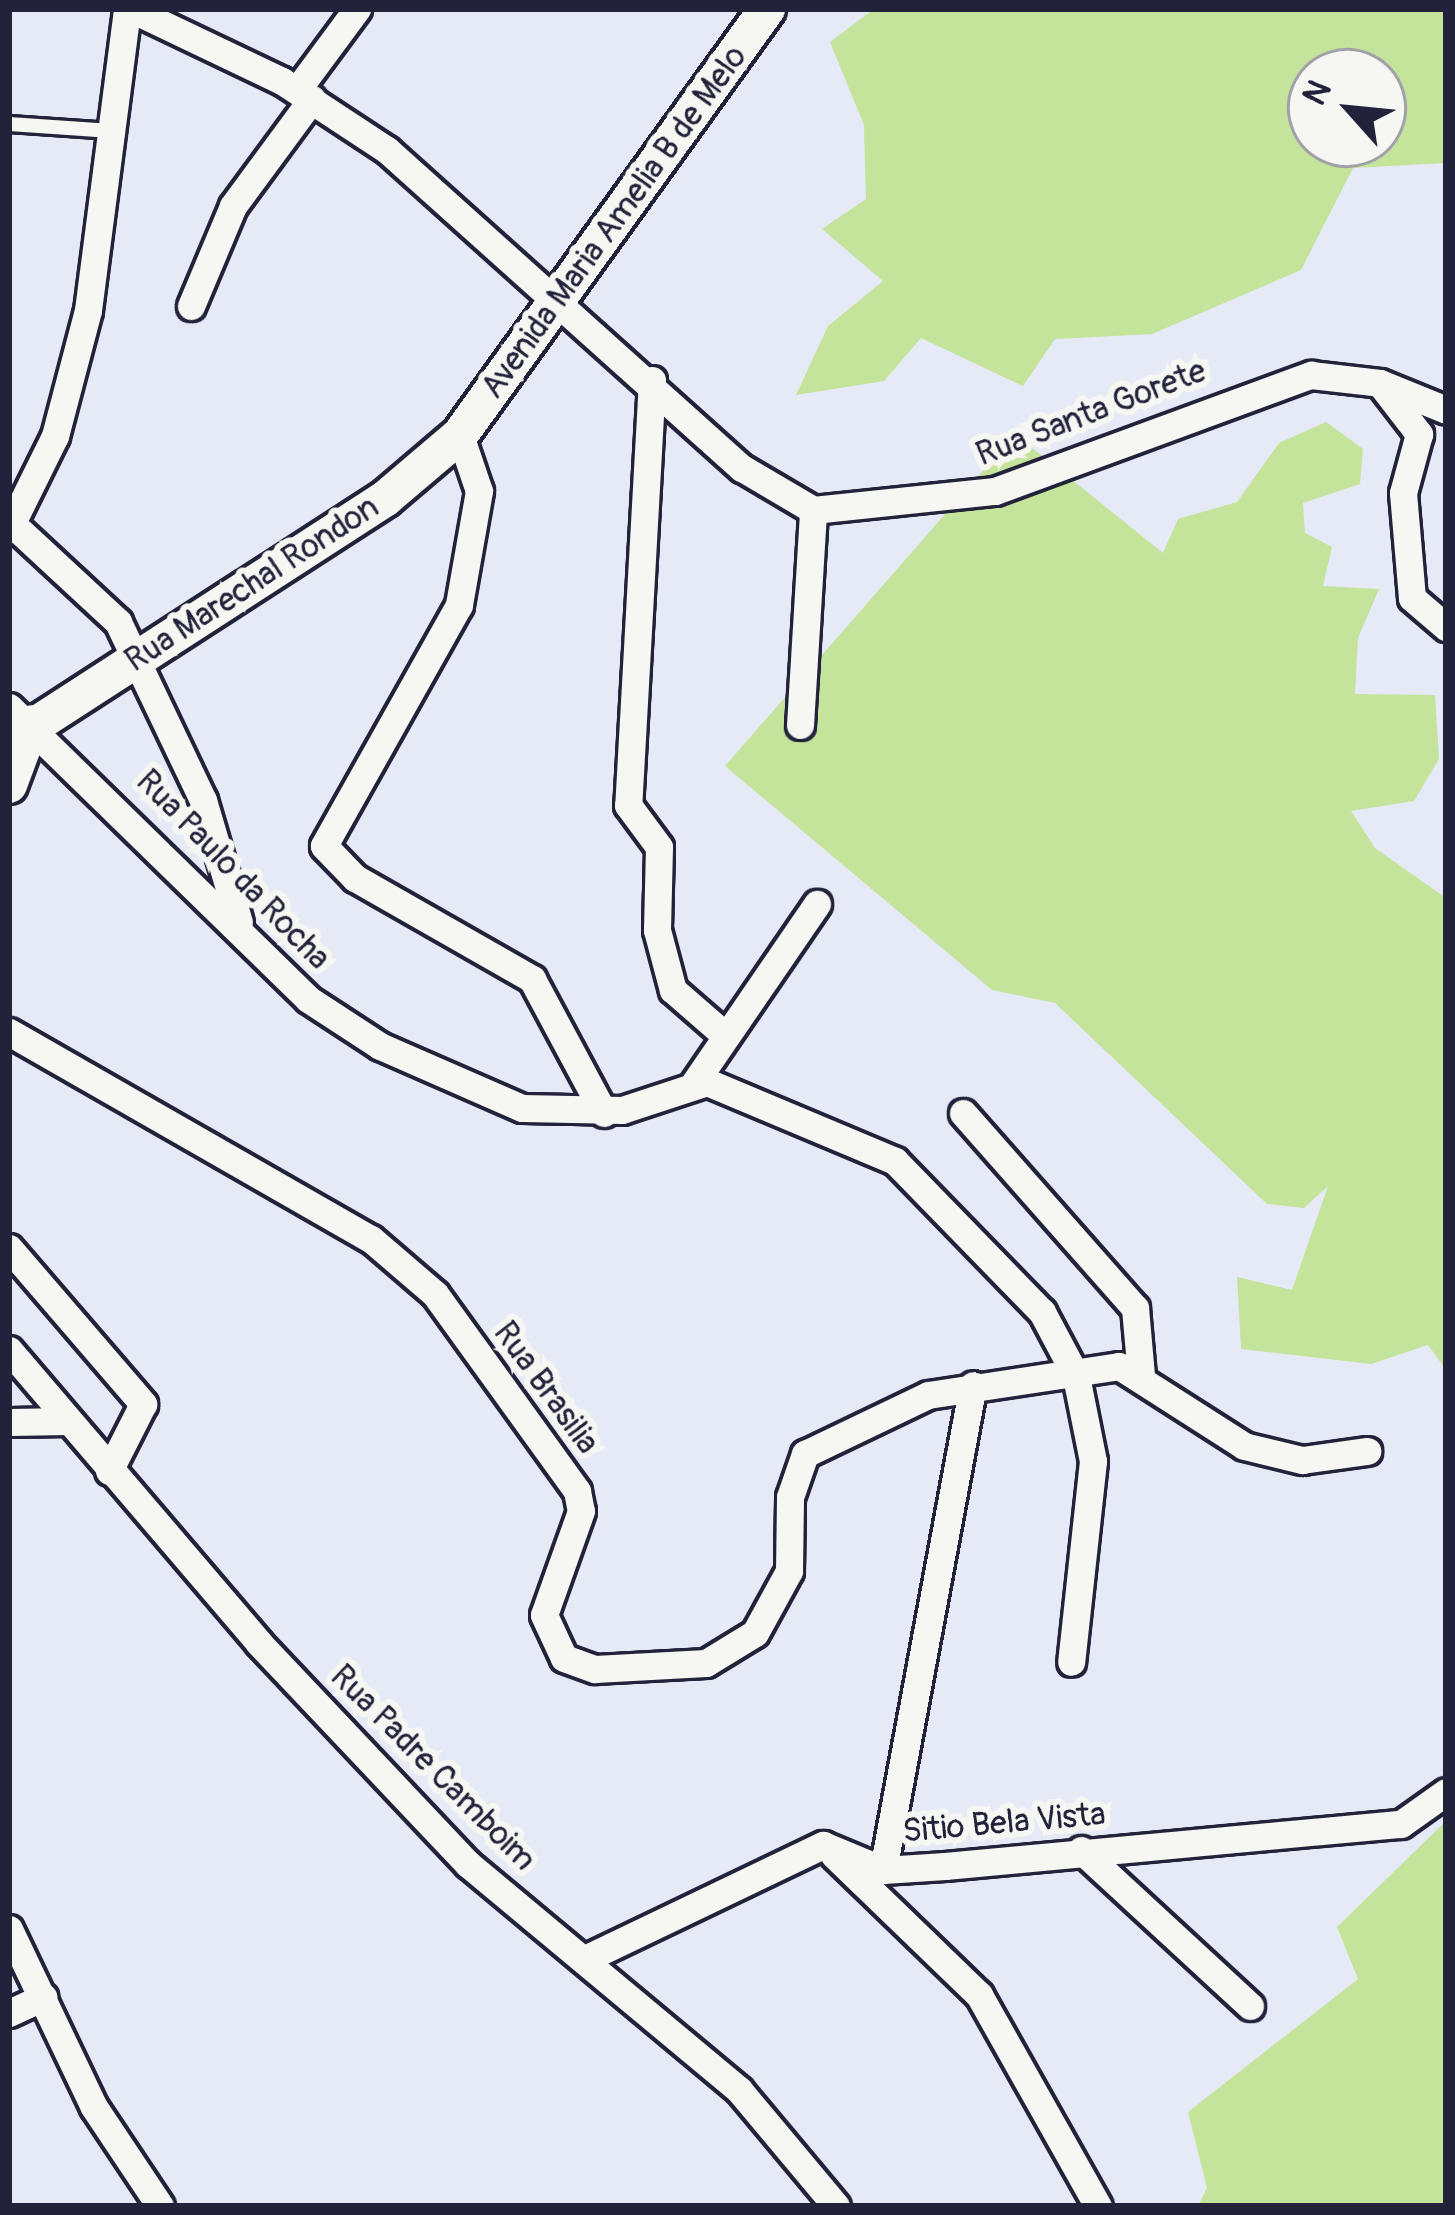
<!DOCTYPE html>
<style>
body{margin:0}
#map{position:relative;width:1455px;height:2215px;overflow:hidden;background:#e6eaf6;font-family:Pangolin,sans-serif}
div>[style]{position:absolute}
.green>*{inset:0;background:#c4e39b}
.roads{filter:drop-shadow(3px 0 #22223b) drop-shadow(-3px 0 #22223b) drop-shadow(0 3px #22223b) drop-shadow(0 -3px #22223b)}
.service>*{height:14px;margin:-7px;padding:0 7px;transform-origin:7px;border-radius:7px;background:#f6f6f2}
.minor>*{height:27px;margin:-13.5px;padding:0 13.5px;transform-origin:13.5px;border-radius:13.5px;background:#f6f6f2}
.tertiary>*{height:36px;margin:-18px;padding:0 18px;transform-origin:18px;border-radius:18px;background:#f6f6f2}
span{translate:-50% -50%;white-space:nowrap;text-align:center;line-height:1.15;-webkit-text-stroke:12px #f6f6f2;paint-order:stroke}
.street-label{font-size:33px;color:#22223b}
.frame{position:absolute;inset:0;border:12px solid #22223b;pointer-events:none}
.north{position:absolute;left:1287px;top:48px;width:120px;height:120px;box-sizing:border-box;background:#f6f6f2;border:3px solid #a1a1a9;border-radius:50%;rotate:297deg;font-size:33px;font-weight:700;line-height:48px;text-align:center;color:#22223b}
.north::after{content:'';display:block;margin:auto;width:42px;height:54px;background:#22223b;clip-path:polygon(50% 0,100% 100%,50% 72%,0 100%)}
</style>
<div id="map">
<div class="green">
<div style="clip-path:polygon(evenodd,874px 9px,1443px 9px,1446px 163px,1353px 168px,1301px 270px,1152px 334px,1055px 339px,1023px 386px,921px 338px,884px 381px,796px 395px,828px 326px,883px 281px,822px 229px,866px 199px,864px 125px,830px 42px,874px 9px,1311px 72px,1383px 72px,1383px 144px,1311px 144px,1311px 72px)"></div>
<div style="clip-path:polygon(1326px 422px,1363px 449px,1360px 484px,1303px 503px,1305px 533px,1332px 547px,1323px 586px,1379px 589px,1358px 638px,1355px 694px,1435px 695px,1439px 759px,1414px 801px,1351px 811px,1375px 848px,1446px 898px,1446px 1370px,1428px 1345px,1371px 1364px,1241px 1349px,1237px 1277px,1292px 1290px,1328px 1186px,1304px 1208px,1267px 1204px,1055px 1003px,992px 990px,725px 766px,1015px 434px,1163px 553px,1178px 519px,1237px 502px,1279px 443px)"></div>
<div style="clip-path:polygon(1446px 1821px,1446px 2206px,1198px 2206px,1207px 2188px,1188px 2112px,1358px 1979px,1337px 1927px)"></div>
</div>
<div class="roads">
<div class="service">
<div style="left:9px;top:124px;width:103px;rotate:3.9deg"></div>
</div>
<div class="minor">
<div style="left:131px;top:9px;width:167px;rotate:25.5deg"></div>
<div style="left:282px;top:81px;width:126px;rotate:33.3deg"></div>
<div style="left:387px;top:150px;width:477px;rotate:41.9deg"></div>
<div style="left:742px;top:468px;width:82px;rotate:30.6deg"></div>
<div style="left:813px;top:510px;width:183px;rotate:-6deg"></div>
<div style="left:995px;top:491px;width:337px;rotate:-20.2deg"></div>
<div style="left:1311px;top:375px;width:69px;rotate:6.6deg"></div>
<div style="left:1380px;top:383px;width:71px;rotate:22.2deg"></div>
<div style="left:297px;top:90px;width:101px;rotate:-53.5deg"></div>
<div style="left:191px;top:306px;width:108px;rotate:-67.2deg"></div>
<div style="left:233px;top:206px;width:133px;rotate:-53.6deg"></div>
<div style="left:652px;top:380px;width:426px;rotate:93.2deg"></div>
<div style="left:628px;top:805px;width:52px;rotate:53.6deg"></div>
<div style="left:659px;top:847px;width:83px;rotate:91.4deg"></div>
<div style="left:657px;top:930px;width:62px;rotate:75.1deg"></div>
<div style="left:673px;top:990px;width:70px;rotate:41deg"></div>
<div style="left:1382px;top:386px;width:61px;rotate:52.4deg"></div>
<div style="left:1419px;top:434px;width:61px;rotate:105.2deg"></div>
<div style="left:1403px;top:493px;width:105px;rotate:85.1deg"></div>
<div style="left:1412px;top:598px;width:45px;rotate:40.5deg"></div>
<div style="left:460px;top:435px;width:59px;rotate:71.3deg"></div>
<div style="left:479px;top:491px;width:116px;rotate:100deg"></div>
<div style="left:459px;top:605px;width:276px;rotate:119.3deg"></div>
<div style="left:324px;top:846px;width:45px;rotate:45.9deg"></div>
<div style="left:355px;top:878px;width:204px;rotate:29.7deg"></div>
<div style="left:532px;top:979px;width:152px;rotate:61.8deg"></div>
<div style="left:9px;top:521px;width:149px;rotate:42.8deg"></div>
<div style="left:118px;top:622px;width:197px;rotate:64.5deg"></div>
<div style="left:203px;top:800px;width:127px;rotate:73.6deg"></div>
<div style="left:9px;top:529px;width:104px;rotate:-63.7deg"></div>
<div style="left:55px;top:436px;width:130px;rotate:-75.3deg"></div>
<div style="left:88px;top:310px;width:304px;rotate:-82.6deg"></div>
<div style="left:9px;top:707px;width:418px;rotate:44.3deg"></div>
<div style="left:308px;top:999px;width:86px;rotate:33.1deg"></div>
<div style="left:380px;top:1046px;width:155px;rotate:23.6deg"></div>
<div style="left:522px;top:1108px;width:100px;rotate:1.1deg"></div>
<div style="left:622px;top:1110px;width:89px;rotate:-18.2deg"></div>
<div style="left:707px;top:1082px;width:204px;rotate:22.8deg"></div>
<div style="left:895px;top:1161px;width:211px;rotate:45.8deg"></div>
<div style="left:1042px;top:1312px;width:72px;rotate:62deg"></div>
<div style="left:1076px;top:1376px;width:87px;rotate:78.7deg"></div>
<div style="left:1093px;top:1461px;width:202px;rotate:96.2deg"></div>
<div style="left:800px;top:725px;width:215px;rotate:-86.5deg"></div>
<div style="left:9px;top:1032px;width:417px;rotate:29.8deg"></div>
<div style="left:371px;top:1239px;width:84px;rotate:40.7deg"></div>
<div style="left:435px;top:1294px;width:243px;rotate:54.2deg"></div>
<div style="left:577px;top:1491px;width:20px;rotate:79deg"></div>
<div style="left:581px;top:1511px;width:110px;rotate:109.6deg"></div>
<div style="left:544px;top:1615px;width:47px;rotate:65.1deg"></div>
<div style="left:564px;top:1658px;width:33px;rotate:20deg"></div>
<div style="left:595px;top:1669px;width:111px;rotate:-3.1deg"></div>
<div style="left:706px;top:1663px;width:57px;rotate:-31.5deg"></div>
<div style="left:755px;top:1633px;width:71px;rotate:-61.3deg"></div>
<div style="left:789px;top:1571px;width:74px;rotate:-89.2deg"></div>
<div style="left:790px;top:1497px;width:46px;rotate:-70.8deg"></div>
<div style="left:805px;top:1454px;width:136px;rotate:-25.6deg"></div>
<div style="left:928px;top:1395px;width:193px;rotate:-8.6deg"></div>
<div style="left:1119px;top:1366px;width:148px;rotate:32.6deg"></div>
<div style="left:1244px;top:1446px;width:60px;rotate:13.6deg"></div>
<div style="left:1302px;top:1460px;width:66px;rotate:-7.9deg"></div>
<div style="left:695px;top:1082px;width:216px;rotate:-55.6deg"></div>
<div style="left:963px;top:1113px;width:260px;rotate:48.6deg"></div>
<div style="left:1135px;top:1308px;width:67px;rotate:84.9deg"></div>
<div style="left:9px;top:1248px;width:206px;rotate:49.3deg"></div>
<div style="left:143px;top:1404px;width:75px;rotate:116.9deg"></div>
<div style="left:9px;top:1350px;width:385px;rotate:49.5deg"></div>
<div style="left:259px;top:1643px;width:304px;rotate:46.6deg"></div>
<div style="left:468px;top:1864px;width:353px;rotate:39.8deg"></div>
<div style="left:739px;top:2090px;width:151px;rotate:50.1deg"></div>
<div style="left:9px;top:1422px;width:59px;rotate:-1deg"></div>
<div style="left:1081px;top:1850px;width:230px;rotate:42.7deg"></div>
<div style="left:834px;top:1855px;width:202px;rotate:44deg"></div>
<div style="left:979px;top:1995px;width:242px;rotate:60.6deg"></div>
<div style="left:883px;top:1870px;width:493px;rotate:-79.5deg"></div>
<div style="left:9px;top:1929px;width:197px;rotate:64.5deg"></div>
<div style="left:94px;top:2107px;width:119px;rotate:56.3deg"></div>
<div style="left:587px;top:1958px;width:262px;rotate:-25.6deg"></div>
<div style="left:823px;top:1845px;width:65px;rotate:22.6deg"></div>
<div style="left:883px;top:1870px;width:62px;rotate:-3.7deg"></div>
<div style="left:945px;top:1866px;width:458px;rotate:-5.3deg"></div>
<div style="left:1401px;top:1824px;width:55px;rotate:-35.4deg"></div>
<div style="left:9px;top:2013px;width:38px;rotate:-25deg"></div>
</div>
<div class="tertiary">
<div style="left:9px;top:742px;width:449px;rotate:-32.9deg"></div>
<div style="left:386px;top:498px;width:97px;rotate:-40.4deg"></div>
<div style="left:460px;top:435px;width:525px;rotate:-54.22deg"></div>
<div style="left:9px;top:785px;width:66px;rotate:-69.6deg"></div>
</div>
</div>
<div class="street-label">
<span style="left:614px;top:222px;rotate:-54deg">Avenida Maria Amelia B de Melo</span>
<span style="left:1091px;top:413px;rotate:-21deg">Rua Santa Gorete</span>
<span style="left:252px;top:584px;rotate:-33deg">Rua Marechal Rondon</span>
<span style="left:233px;top:870px;rotate:46deg">Rua Paulo da Rocha</span>
<span style="left:546px;top:1388px;rotate:54deg">Rua Brasilia</span>
<span style="left:433px;top:1768px;rotate:45deg">Rua Padre Camboim</span>
<span style="left:1004px;top:1823px;rotate:-5deg">Sitio Bela Vista</span>
</div>
<div class="frame"></div>
<div class="north">N</div>
</div>
